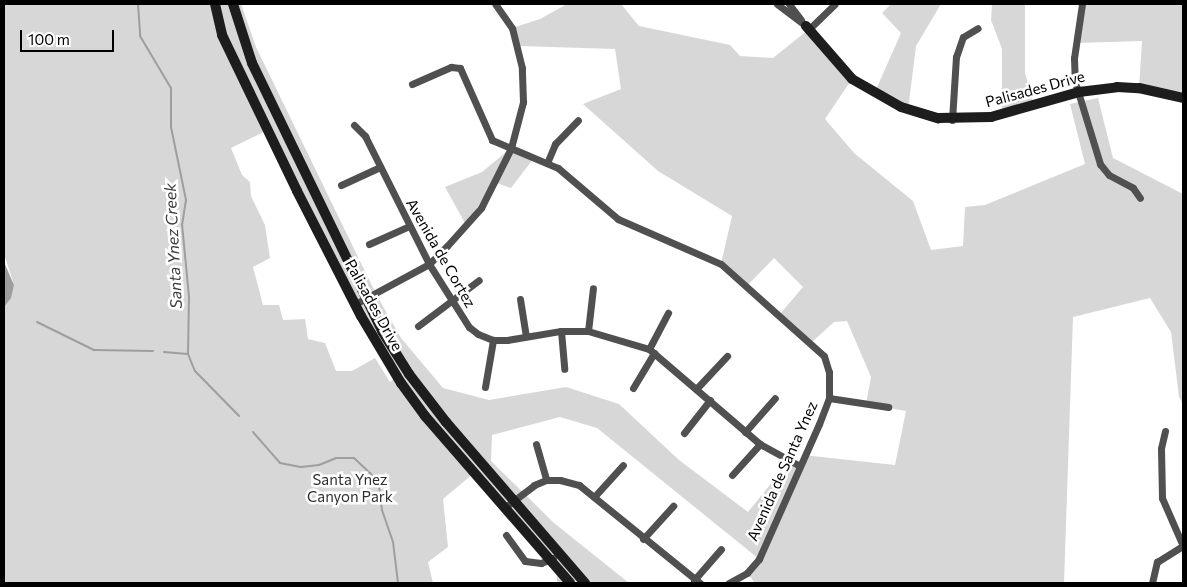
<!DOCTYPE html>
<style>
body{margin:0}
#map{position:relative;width:1187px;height:587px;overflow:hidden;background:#fff;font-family:Commissioner,sans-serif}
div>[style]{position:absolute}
.green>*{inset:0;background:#d7d7d7}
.water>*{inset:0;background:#9e9e9e}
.stream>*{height:2px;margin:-1px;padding:0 1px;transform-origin:1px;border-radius:1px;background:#9e9e9e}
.street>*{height:7px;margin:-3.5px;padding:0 3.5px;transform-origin:3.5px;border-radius:3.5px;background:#505050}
.secondary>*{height:10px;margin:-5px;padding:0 5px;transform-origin:5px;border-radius:5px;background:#1d1d1d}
span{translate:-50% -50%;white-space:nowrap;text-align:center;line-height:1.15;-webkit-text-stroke:5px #fff;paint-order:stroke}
.street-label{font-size:15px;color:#000}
.park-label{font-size:15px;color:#2e2e2e}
.water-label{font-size:16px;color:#3f3f3f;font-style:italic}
.frame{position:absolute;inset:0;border:5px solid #000;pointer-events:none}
.scale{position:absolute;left:20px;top:30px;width:94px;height:22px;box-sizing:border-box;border:2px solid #000;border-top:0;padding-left:6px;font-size:15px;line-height:18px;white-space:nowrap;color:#000;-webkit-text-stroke:4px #fff;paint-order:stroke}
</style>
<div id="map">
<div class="green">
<div style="clip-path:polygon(evenodd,4px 4px,241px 4px,256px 47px,376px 294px,401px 338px,443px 388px,489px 400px,566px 387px,619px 404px,679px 460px,748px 512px,790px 460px,798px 465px,803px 455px,895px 465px,906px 411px,866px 404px,871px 377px,847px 321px,834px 322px,812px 342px,780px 314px,803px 287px,774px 258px,747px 286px,721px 264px,732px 216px,658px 171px,583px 104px,621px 89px,615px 49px,519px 46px,512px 28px,540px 19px,567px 4px,621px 4px,639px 26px,730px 45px,740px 56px,773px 58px,808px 30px,852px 79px,825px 119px,854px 153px,913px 201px,931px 250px,963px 246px,965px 207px,985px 205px,1085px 164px,1070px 104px,1098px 98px,1113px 158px,1183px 194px,1183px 404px,1179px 397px,1171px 332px,1150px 298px,1073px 317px,1064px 583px,755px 583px,747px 573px,759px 559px,597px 428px,560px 417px,492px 435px,491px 461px,554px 523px,629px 583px,557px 583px,557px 568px,474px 473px,443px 499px,448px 547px,428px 562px,433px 583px,4px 583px,4px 307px,14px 285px,4px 254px,4px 4px,270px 129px,396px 376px,390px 382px,375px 358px,352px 371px,336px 371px,325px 343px,308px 339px,305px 319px,283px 320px,279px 305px,263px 305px,253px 267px,270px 258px,265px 225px,251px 196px,250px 182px,242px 175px,231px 148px,270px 129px)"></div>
<div style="clip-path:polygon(891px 4px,941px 4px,916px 46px,908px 110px,874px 94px,901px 33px,882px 13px)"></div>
<div style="clip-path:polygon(992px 4px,1025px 4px,1025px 73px,1034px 105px,1002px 115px,1002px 49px,991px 20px)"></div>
<div style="clip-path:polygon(1082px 4px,1183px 4px,1183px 98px,1139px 88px,1142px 41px,1076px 43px)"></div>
<div style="clip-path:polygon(511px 148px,534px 158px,511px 188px,494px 182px,466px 225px,445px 187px,482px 172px)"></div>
</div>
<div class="water">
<div style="clip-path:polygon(4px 262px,14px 285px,11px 298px,4px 307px)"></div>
</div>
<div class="stream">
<div style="left:138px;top:4px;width:32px;rotate:86deg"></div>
<div style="left:140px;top:36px;width:61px;rotate:59.2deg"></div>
<div style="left:171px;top:88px;width:39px;rotate:90deg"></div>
<div style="left:171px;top:127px;width:75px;rotate:78.4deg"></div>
<div style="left:186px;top:200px;width:24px;rotate:99deg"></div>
<div style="left:182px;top:224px;width:73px;rotate:84.5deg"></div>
<div style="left:189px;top:297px;width:57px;rotate:91deg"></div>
<div style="left:188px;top:354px;width:18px;rotate:68deg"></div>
<div style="left:195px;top:371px;width:63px;rotate:45.6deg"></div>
<div style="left:37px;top:322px;width:64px;rotate:26.2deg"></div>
<div style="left:94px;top:350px;width:59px;rotate:1deg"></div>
<div style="left:164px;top:352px;width:24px;rotate:5deg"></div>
<div style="left:253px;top:432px;width:41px;rotate:48.9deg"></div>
<div style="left:280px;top:463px;width:21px;rotate:11deg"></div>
<div style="left:301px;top:467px;width:18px;rotate:-6deg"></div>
<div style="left:319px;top:465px;width:18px;rotate:-22deg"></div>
<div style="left:336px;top:458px;width:18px"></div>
<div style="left:354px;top:458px;width:23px;rotate:43deg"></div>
<div style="left:371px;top:474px;width:14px;rotate:56deg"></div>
<div style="left:379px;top:486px;width:24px;rotate:83deg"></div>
<div style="left:382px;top:510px;width:34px;rotate:71deg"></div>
<div style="left:393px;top:542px;width:41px;rotate:83deg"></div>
</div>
<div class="street">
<div style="left:777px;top:4px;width:36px;rotate:37deg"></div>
<div style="left:789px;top:4px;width:20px;rotate:53deg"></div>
<div style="left:1082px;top:4px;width:55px;rotate:98.4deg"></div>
<div style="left:1074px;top:58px;width:24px;rotate:88deg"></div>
<div style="left:1075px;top:82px;width:86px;rotate:73deg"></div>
<div style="left:1100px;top:164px;width:14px;rotate:51deg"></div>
<div style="left:1109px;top:175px;width:27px;rotate:28deg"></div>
<div style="left:1133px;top:188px;width:12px;rotate:55deg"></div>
<div style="left:808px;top:30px;width:37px;rotate:-44deg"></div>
<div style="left:412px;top:84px;width:43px;rotate:-23.6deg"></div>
<div style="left:451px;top:67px;width:9px;rotate:6deg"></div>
<div style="left:460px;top:68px;width:79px;rotate:66deg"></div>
<div style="left:492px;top:140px;width:72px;rotate:23deg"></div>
<div style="left:558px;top:168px;width:79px;rotate:40.4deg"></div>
<div style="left:618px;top:219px;width:112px;rotate:23.6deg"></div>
<div style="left:721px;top:264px;width:138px;rotate:41.8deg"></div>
<div style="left:824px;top:356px;width:17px;rotate:73deg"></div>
<div style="left:829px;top:372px;width:26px;rotate:90deg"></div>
<div style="left:829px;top:398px;width:28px;rotate:111deg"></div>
<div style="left:819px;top:424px;width:148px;rotate:114deg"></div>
<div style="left:759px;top:559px;width:18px;rotate:131deg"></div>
<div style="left:747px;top:573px;width:21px;rotate:151deg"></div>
<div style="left:952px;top:120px;width:63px;rotate:-86.4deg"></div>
<div style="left:956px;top:57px;width:21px;rotate:-71deg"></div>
<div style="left:963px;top:37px;width:17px;rotate:-31deg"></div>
<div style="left:354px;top:125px;width:16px;rotate:45deg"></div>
<div style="left:365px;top:136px;width:143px;rotate:63.4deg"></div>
<div style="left:429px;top:264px;width:75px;rotate:57.6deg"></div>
<div style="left:469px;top:327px;width:11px;rotate:38deg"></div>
<div style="left:478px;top:334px;width:16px;rotate:22deg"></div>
<div style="left:493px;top:340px;width:14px"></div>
<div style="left:507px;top:340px;width:55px;rotate:-9.5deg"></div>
<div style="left:561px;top:331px;width:27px"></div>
<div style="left:588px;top:331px;width:64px;rotate:16.4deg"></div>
<div style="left:649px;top:349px;width:146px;rotate:40.6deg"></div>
<div style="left:760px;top:444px;width:43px;rotate:28.9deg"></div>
<div style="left:547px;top:163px;width:21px;rotate:-67deg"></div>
<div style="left:555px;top:144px;width:33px;rotate:-46deg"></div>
<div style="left:341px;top:185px;width:43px;rotate:-24.8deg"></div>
<div style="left:369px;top:244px;width:42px;rotate:-24.1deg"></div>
<div style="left:520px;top:299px;width:37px;rotate:81deg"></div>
<div style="left:355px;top:304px;width:84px;rotate:-28.4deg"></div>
<div style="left:429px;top:264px;width:25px;rotate:-45deg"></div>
<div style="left:447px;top:246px;width:51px;rotate:-48.2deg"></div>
<div style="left:481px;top:208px;width:67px;rotate:-63.4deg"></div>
<div style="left:511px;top:148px;width:48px;rotate:-75.4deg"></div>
<div style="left:523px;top:102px;width:34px;rotate:-92deg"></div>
<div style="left:522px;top:68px;width:41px;rotate:-104deg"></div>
<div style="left:512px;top:28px;width:29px;rotate:-125deg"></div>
<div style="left:418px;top:326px;width:76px;rotate:-37deg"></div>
<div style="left:561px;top:331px;width:38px;rotate:85deg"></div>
<div style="left:588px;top:331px;width:43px;rotate:-83.4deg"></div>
<div style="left:649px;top:349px;width:41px;rotate:-62.2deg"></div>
<div style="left:485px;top:387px;width:48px;rotate:-80.3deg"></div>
<div style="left:633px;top:388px;width:41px;rotate:-59deg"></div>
<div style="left:697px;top:388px;width:44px;rotate:-46.8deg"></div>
<div style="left:829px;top:398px;width:60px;rotate:8.7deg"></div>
<div style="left:1165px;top:431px;width:18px;rotate:103deg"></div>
<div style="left:1161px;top:449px;width:49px;rotate:88.8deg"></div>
<div style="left:1162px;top:498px;width:52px;rotate:66.4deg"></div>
<div style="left:745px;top:432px;width:45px;rotate:-48.6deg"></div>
<div style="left:684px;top:433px;width:42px;rotate:-51.8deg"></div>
<div style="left:536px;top:444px;width:37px;rotate:74deg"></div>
<div style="left:732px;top:475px;width:42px;rotate:-47.9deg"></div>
<div style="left:594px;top:497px;width:43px;rotate:-47.8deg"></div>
<div style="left:504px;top:508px;width:38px;rotate:-37deg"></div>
<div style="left:534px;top:485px;width:13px;rotate:-23deg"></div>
<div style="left:546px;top:480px;width:14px"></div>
<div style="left:560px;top:480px;width:20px;rotate:15deg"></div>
<div style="left:579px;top:485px;width:156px;rotate:39deg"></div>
<div style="left:506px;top:535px;width:32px;rotate:54deg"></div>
<div style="left:525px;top:561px;width:16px;rotate:7deg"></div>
<div style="left:541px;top:563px;width:13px;rotate:-23deg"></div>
<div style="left:643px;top:539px;width:45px;rotate:-47.7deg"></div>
<div style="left:694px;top:580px;width:41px;rotate:-48.9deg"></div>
<div style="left:1152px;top:583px;width:22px;rotate:-77deg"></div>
<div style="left:1157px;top:562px;width:31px;rotate:-32deg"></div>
</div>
<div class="secondary">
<div style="left:215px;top:4px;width:32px;rotate:77deg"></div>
<div style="left:222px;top:35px;width:173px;rotate:64.3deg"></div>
<div style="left:297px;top:191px;width:140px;rotate:62.9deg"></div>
<div style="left:361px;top:316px;width:78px;rotate:59.2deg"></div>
<div style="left:401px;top:383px;width:41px;rotate:54deg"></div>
<div style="left:425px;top:416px;width:221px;rotate:49deg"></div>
<div style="left:233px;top:4px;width:62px;rotate:72.1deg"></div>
<div style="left:252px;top:63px;width:298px;rotate:64.1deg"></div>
<div style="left:382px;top:331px;width:51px;rotate:57.9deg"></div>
<div style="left:409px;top:374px;width:61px;rotate:52.4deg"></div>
<div style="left:446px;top:422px;width:213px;rotate:49.2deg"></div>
<div style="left:806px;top:26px;width:70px;rotate:49deg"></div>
<div style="left:852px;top:79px;width:56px;rotate:29.7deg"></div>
<div style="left:901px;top:107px;width:39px;rotate:17deg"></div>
<div style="left:938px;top:118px;width:53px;rotate:-1.1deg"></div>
<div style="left:991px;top:117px;width:91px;rotate:-15.9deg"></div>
<div style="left:1079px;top:92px;width:38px;rotate:-7deg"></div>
<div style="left:1117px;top:87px;width:22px;rotate:3deg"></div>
<div style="left:1139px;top:88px;width:45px;rotate:12.8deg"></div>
</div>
<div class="street-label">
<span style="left:1035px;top:89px;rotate:-15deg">Palisades Drive</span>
<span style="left:441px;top:253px;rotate:60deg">Avenida de Cortez</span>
<span style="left:374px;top:305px;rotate:61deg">Palisades Drive</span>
<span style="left:782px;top:471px;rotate:-66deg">Avenida de Santa Ynez</span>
</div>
<div class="park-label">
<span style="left:350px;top:488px">Santa Ynez<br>Canyon Park</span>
</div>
<div class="water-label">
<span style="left:173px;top:246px;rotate:-93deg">Santa Ynez Creek</span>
</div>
<div class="frame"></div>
<div class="scale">100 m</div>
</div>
